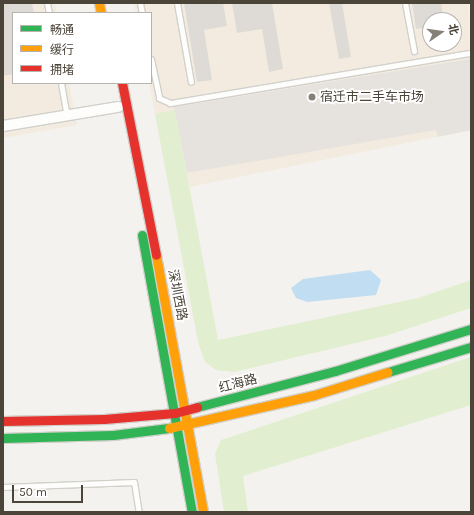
<!DOCTYPE html>
<meta charset="utf-8">
<style>
body{margin:0}
#map{position:relative;width:474px;height:515px;overflow:hidden;background:#f4f2ee;font-family:Karla,"Noto Sans SC",sans-serif}
div>[style]{position:absolute}
.commercial>*{inset:0;background:#f3ebdf}
.green>*{inset:0;background:#e1eecf}
.parking>*{inset:0;background:#e6e3df}
.water>*{inset:0;background:#c0ddf1}
.building>*{inset:0;background:#dedbd6}
.roads{filter:drop-shadow(1px 0 #d2d0cb) drop-shadow(-1px 0 #d2d0cb) drop-shadow(0 1px #d2d0cb) drop-shadow(0 -1px #d2d0cb)}
.lane>*{height:5px;margin:-2.5px;padding:0 2.5px;transform-origin:2.5px;border-radius:2.5px;background:#fdfdfc}
.street>*{height:10px;margin:-5px;padding:0 5px;transform-origin:5px;border-radius:5px;background:#fdfdfc}
.fast>*{height:9px;margin:-4.5px;padding:0 4.5px;transform-origin:4.5px;border-radius:4.5px;background:#30b455}
.slow>*{height:9px;margin:-4.5px;padding:0 4.5px;transform-origin:4.5px;border-radius:4.5px;background:#ff9f0a}
.jam>*{height:9px;margin:-4.5px;padding:0 4.5px;transform-origin:4.5px;border-radius:4.5px;background:#e5322d}
.dots>*{width:11px;height:11px;translate:-50% -50%;box-sizing:border-box;border:2px solid #fff;border-radius:50%}
span{translate:-50% -50%;white-space:nowrap;text-align:center;line-height:1.15;-webkit-text-stroke:3.5px #fff;paint-order:stroke}
.poi-label{font-size:13px;color:#4b4439}
.left{translate:0 -50%;text-align:left}
.street-label{font-size:13px;color:#4b4439}
.frame{position:absolute;inset:0;border:4px solid #4b4439;pointer-events:none}
.legend{position:absolute;left:12px;top:12px;width:140px;height:72px;box-sizing:border-box;background:#fff;border:1px solid #b7b4b0;margin:0;padding:5px 7px;list-style:none;font-size:12px;color:#4b4439}
.legend li{display:flex;align-items:center;gap:8px;height:20px}
.legend b{width:20px;border:1px solid #b7b4b0}
.north{position:absolute;left:422px;top:12px;width:40px;height:40px;box-sizing:border-box;background:#fff;border:1px solid #b7b4b0;border-radius:50%;rotate:77deg;font-size:11px;font-weight:700;line-height:16px;text-align:center;color:#4b4439}
.north::after{content:'';display:block;margin:auto;width:14px;height:18px;background:#868178;clip-path:polygon(50% 0,100% 100%,50% 72%,0 100%)}
.scale{position:absolute;left:12px;top:485px;width:71px;height:18px;box-sizing:border-box;border:2px solid #4b4439;border-top:0;padding-left:5px;font-size:12px;line-height:14px;white-space:nowrap;color:#4b4439;-webkit-text-stroke:3px #fff;paint-order:stroke}
</style>
<div id="map">
<div class="commercial">
<div style="clip-path:polygon(3px 3px,55px 3px,57px 13px,13px 13px,13px 83px,69px 83px,77px 125px,3px 138px)"></div>
<div style="clip-path:polygon(evenodd,134px 3px,469px 3px,471px 130px,190px 187px,175px 111px,155px 114px,149px 83px,151px 13px,136px 13px,134px 3px,430px 20px,454px 20px,454px 44px,430px 44px,430px 20px)"></div>
</div>
<div class="green">
<div style="clip-path:polygon(175px 110px,218px 340px,418px 298px,471px 280px,471px 308px,385px 336px,234px 372px,216px 370px,205px 362px,198px 342px,155px 114px)"></div>
<div style="clip-path:polygon(471px 357px,471px 405px,243px 476px,248px 512px,224px 512px,215px 454px,221px 440px)"></div>
</div>
<div class="parking">
<div style="clip-path:polygon(470px 59px,471px 130px,438px 137px,436px 130px,187px 173px,174px 107px)"></div>
</div>
<div class="water">
<div style="clip-path:polygon(370px 270px,381px 280px,376px 295px,307px 302px,296px 298px,291px 288px,303px 279px)"></div>
</div>
<div class="building">
<div style="clip-path:polygon(3px 3px,32px 3px,34px 13px,13px 13px,13px 74px,3px 76px)"></div>
<div style="clip-path:polygon(184px 3px,223px 3px,227px 26px,204px 30px,212px 80px,197px 82px)"></div>
<div style="clip-path:polygon(232px 3px,272px 3px,283px 69px,269px 72px,262px 29px,237px 33px)"></div>
<div style="clip-path:polygon(329px 3px,342px 3px,351px 57px,339px 59px)"></div>
<div style="clip-path:polygon(412px 3px,441px 3px,444px 20px,430px 20px,430px 27px,416px 29px)"></div>
</div>
<div class="roads">
<div class="lane">
<div style="left:47px;top:3px;width:10px;rotate:79deg"></div>
<div style="left:140px;top:3px;width:10px;rotate:79deg"></div>
<div style="left:177px;top:3px;width:80px;rotate:80deg"></div>
<div style="left:405px;top:3px;width:49px;rotate:79.4deg"></div>
<div style="left:151px;top:59px;width:40px;rotate:78deg"></div>
<div style="left:159px;top:98px;width:12px;rotate:24deg"></div>
<div style="left:170px;top:103px;width:304px;rotate:-9.5deg"></div>
<div style="left:61px;top:83px;width:34px;rotate:80deg"></div>
<div style="left:3px;top:487px;width:131px;rotate:-2.2deg"></div>
<div style="left:134px;top:482px;width:30px;rotate:81deg"></div>
</div>
<div class="street">
<div style="left:3px;top:126px;width:117px;rotate:-9.4deg"></div>
</div>
<div class="fast">
<div style="left:142px;top:235px;width:281px;rotate:79.8deg"></div>
<div style="left:388px;top:372px;width:87px;rotate:-16.8deg"></div>
<div style="left:197px;top:407px;width:143px;rotate:-14.6deg"></div>
<div style="left:335px;top:371px;width:142px;rotate:-17.2deg"></div>
<div style="left:3px;top:438px;width:110px;rotate:-1.6deg"></div>
<div style="left:113px;top:435px;width:56px;rotate:-7.1deg"></div>
</div>
<div class="slow">
<div style="left:99px;top:3px;width:10px;rotate:79deg"></div>
<div style="left:156px;top:255px;width:261px;rotate:79.6deg"></div>
<div style="left:169px;top:428px;width:149px;rotate:-12.8deg"></div>
<div style="left:314px;top:395px;width:77px;rotate:-17.3deg"></div>
</div>
<div class="jam">
<div style="left:122px;top:83px;width:175px;rotate:78.8deg"></div>
<div style="left:3px;top:421px;width:101px;rotate:-1.1deg"></div>
<div style="left:104px;top:419px;width:71px;rotate:-4.8deg"></div>
<div style="left:175px;top:413px;width:23px;rotate:-15deg"></div>
</div>
</div>
<div class="dots">
<div style="left:312px;top:97px;background:#868178"></div>
</div>
<div class="poi-label">
<span class="left" style="left:320px;top:97px">宿迁市二手车市场</span>
</div>
<div class="street-label">
<span style="left:177px;top:295px;rotate:79deg">深圳西路</span>
<span style="left:238px;top:384px;rotate:-14deg">红海路</span>
</div>
<div class="frame"></div>
<ul class="legend">
<li><b style="height:5px;background:#30b455"></b>畅通</li>
<li><b style="height:5px;background:#ff9f0a"></b>缓行</li>
<li><b style="height:5px;background:#e5322d"></b>拥堵</li>
</ul>
<div class="north">北</div>
<div class="scale">50 m</div>
</div>
